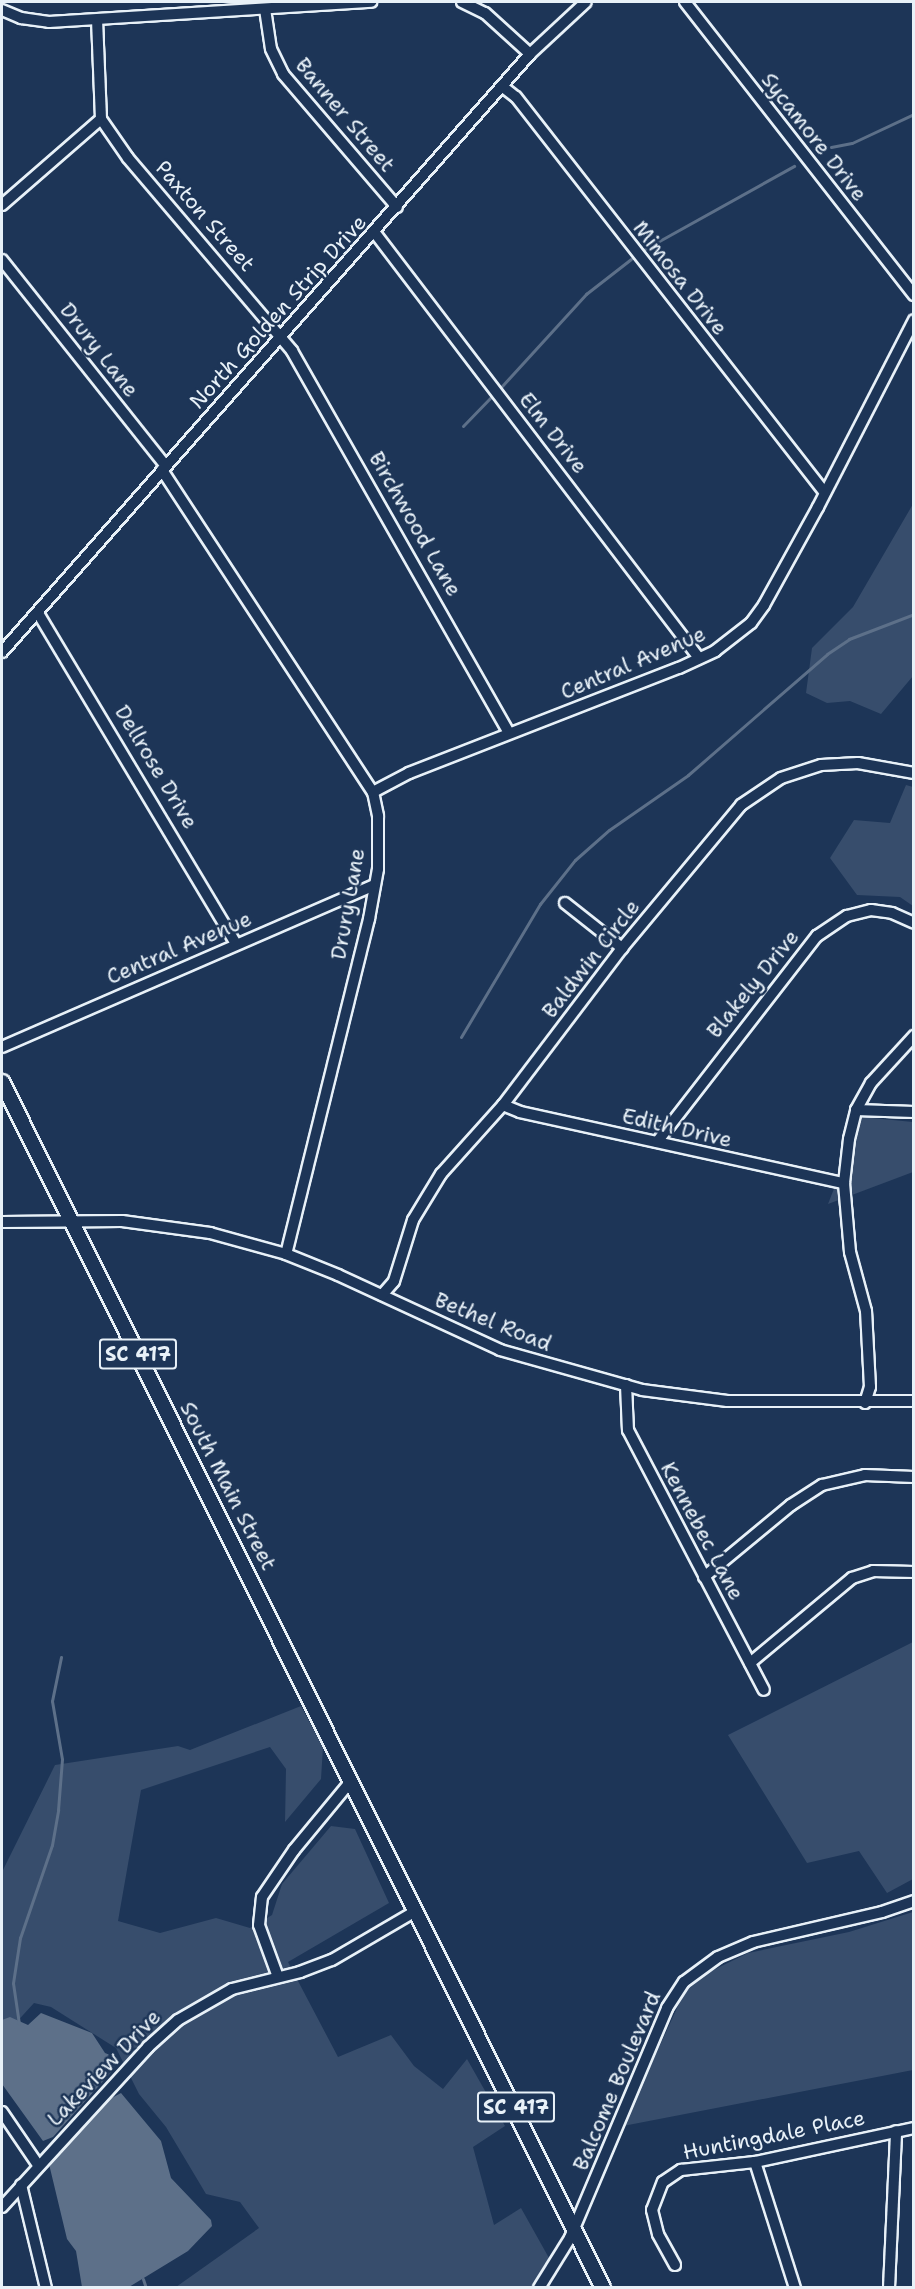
<!DOCTYPE html>
<style>
body{margin:0}
#map{position:relative;width:915px;height:2289px;overflow:hidden;background:#1d3557;font-family:"Shantell Sans",sans-serif}
div>[style]{position:absolute}
.green>*{inset:0;background:#374d6c}
.water>*{inset:0;background:#5d7089}
.stream>*{height:3px;margin:-1.5px;padding:0 1.5px;transform-origin:1.5px;border-radius:1.5px;background:#5d7089}
.roads{filter:drop-shadow(2px 0 #e8f1f8) drop-shadow(-2px 0 #e8f1f8) drop-shadow(0 2px #e8f1f8) drop-shadow(0 -2px #e8f1f8)}
.minor>*{height:10px;margin:-5px;padding:0 5px;transform-origin:5px;border-radius:5px;background:#1d3557}
.major>*{height:14px;margin:-7px;padding:0 7px;transform-origin:7px;border-radius:7px;background:#1d3557}
span{translate:-50% -50%;white-space:nowrap;text-align:center;line-height:1.15;-webkit-text-stroke:5px #1d3557;paint-order:stroke}
.shield-label span{padding:2px 4px;background:#1d3557;border:2px solid;border-radius:4px;-webkit-text-stroke-width:0}
.shield-label{font-size:20px;color:#e8f1f8;font-weight:700}
.street-label{font-size:21px;color:#e8f1f8}
.frame{position:absolute;inset:0;border:3px solid #e8f1f8;pointer-events:none}
</style>
<div id="map">
<div class="green">
<div style="clip-path:polygon(913px 504px,913px 676px,881px 714px,850px 701px,827px 703px,806px 693px,812px 648px,853px 607px)"></div>
<div style="clip-path:polygon(906px 785px,913px 787px,913px 906px,900px 897px,857px 895px,830px 858px,854px 820px,890px 823px)"></div>
<div style="clip-path:polygon(862px 1117px,913px 1122px,913px 1172px,828px 1204px)"></div>
<div style="clip-path:polygon(913px 1642px,913px 1879px,887px 1893px,859px 1851px,807px 1863px,728px 1735px)"></div>
<div style="clip-path:polygon(301px 1706px,323px 1747px,321px 1779px,285px 1822px,286px 1769px,270px 1747px,141px 1790px,118px 1921px,160px 1933px,216px 1918px,250px 1928px,272px 1915px,282px 1884px,331px 1826px,355px 1829px,389px 1903px,288px 1962px,338px 2057px,391px 2035px,414px 2066px,443px 2089px,467px 2059px,505px 2126px,473px 2147px,494px 2225px,521px 2208px,549px 2258px,531px 2287px,176px 2287px,259px 2228px,240px 2202px,206px 2194px,166px 2127px,139px 2094px,116px 2048px,51px 2007px,34px 2003px,2px 2038px,2px 1872px,55px 1765px,178px 1746px,190px 1750px)"></div>
<div style="clip-path:polygon(913px 1912px,913px 2070px,623px 2126px,689px 1982px,748px 1953px,849px 1932px)"></div>
</div>
<div class="water">
<div style="clip-path:polygon(41px 2013px,92px 2033px,105px 2053px,115px 2057px,114px 2069px,53px 2137px,43px 2141px,2px 2084px,2px 2020px,10px 2017px,28px 2025px)"></div>
<div style="clip-path:polygon(121px 2093px,161px 2141px,171px 2178px,211px 2220px,212px 2226px,188px 2251px,129px 2287px,82px 2287px,76px 2251px,67px 2239px,49px 2164px,106px 2101px)"></div>
</div>
<div class="stream">
<div style="left:831px;top:147px;width:21px;rotate:-11deg"></div>
<div style="left:852px;top:143px;width:68px;rotate:-25.1deg"></div>
<div style="left:643px;top:250px;width:173px;rotate:-29.1deg"></div>
<div style="left:502px;top:386px;width:125px;rotate:-47.6deg"></div>
<div style="left:586px;top:294px;width:57px;rotate:-37.9deg"></div>
<div style="left:463px;top:426px;width:40px;rotate:-46deg"></div>
<div style="left:461px;top:1037px;width:155px;rotate:-59.3deg"></div>
<div style="left:540px;top:904px;width:56px;rotate:-51.5deg"></div>
<div style="left:575px;top:860px;width:45px;rotate:-41.4deg"></div>
<div style="left:609px;top:830px;width:96px;rotate:-34.8deg"></div>
<div style="left:688px;top:775px;width:184px;rotate:-41deg"></div>
<div style="left:827px;top:654px;width:27px;rotate:-34deg"></div>
<div style="left:849px;top:639px;width:70px;rotate:-21deg"></div>
<div style="left:19px;top:2024px;width:41px;rotate:-98.3deg"></div>
<div style="left:13px;top:1983px;width:46px;rotate:-81.2deg"></div>
<div style="left:20px;top:1938px;width:98px;rotate:-71deg"></div>
<div style="left:52px;top:1845px;width:36px;rotate:-80deg"></div>
<div style="left:58px;top:1810px;width:51px;rotate:-85.5deg"></div>
<div style="left:62px;top:1759px;width:59px;rotate:-99.8deg"></div>
<div style="left:52px;top:1701px;width:45px;rotate:-78.4deg"></div>
<div style="left:143px;top:2279px;width:9px;rotate:72deg"></div>
</div>
<div class="roads">
<div class="minor">
<div style="left:462px;top:2px;width:25px;rotate:26deg"></div>
<div style="left:485px;top:13px;width:61px;rotate:42.3deg"></div>
<div style="left:685px;top:2px;width:372px;rotate:52deg"></div>
<div style="left:265px;top:9px;width:40px;rotate:81.5deg"></div>
<div style="left:271px;top:49px;width:28px;rotate:64deg"></div>
<div style="left:283px;top:74px;width:175px;rotate:49.4deg"></div>
<div style="left:2px;top:10px;width:21px;rotate:23deg"></div>
<div style="left:21px;top:18px;width:28px;rotate:8deg"></div>
<div style="left:49px;top:22px;width:323px;rotate:-3.6deg"></div>
<div style="left:503px;top:87px;width:16px;rotate:38deg"></div>
<div style="left:516px;top:97px;width:502px;rotate:52.03deg"></div>
<div style="left:101px;top:119px;width:47px;rotate:55.3deg"></div>
<div style="left:128px;top:158px;width:253px;rotate:49.6deg"></div>
<div style="left:292px;top:351px;width:439px;rotate:60.4deg"></div>
<div style="left:2px;top:205px;width:131px;rotate:-41deg"></div>
<div style="left:101px;top:119px;width:99px;rotate:-92.3deg"></div>
<div style="left:375px;top:233px;width:534px;rotate:52.68deg"></div>
<div style="left:2px;top:260px;width:263px;rotate:51.5deg"></div>
<div style="left:162px;top:470px;width:385px;rotate:56.8deg"></div>
<div style="left:373px;top:792px;width:25px;rotate:78deg"></div>
<div style="left:378px;top:816px;width:53px;rotate:90deg"></div>
<div style="left:378px;top:869px;width:51px;rotate:100.2deg"></div>
<div style="left:369px;top:919px;width:345px;rotate:103.9deg"></div>
<div style="left:38px;top:613px;width:386px;rotate:59.1deg"></div>
<div style="left:2px;top:652px;width:798px;rotate:-48.56deg"></div>
<div style="left:530px;top:54px;width:76px;rotate:-42.9deg"></div>
<div style="left:373px;top:792px;width:41px;rotate:-27.8deg"></div>
<div style="left:409px;top:773px;width:290px;rotate:-21.3deg"></div>
<div style="left:679px;top:668px;width:40px;rotate:-25deg"></div>
<div style="left:715px;top:651px;width:46px;rotate:-37.9deg"></div>
<div style="left:751px;top:623px;width:22px;rotate:-54deg"></div>
<div style="left:764px;top:605px;width:112px;rotate:-61.1deg"></div>
<div style="left:818px;top:507px;width:210px;rotate:-62.8deg"></div>
<div style="left:565px;top:903px;width:73px;rotate:38.3deg"></div>
<div style="left:2px;top:1047px;width:404px;rotate:-23.5deg"></div>
<div style="left:503px;top:1105px;width:18px;rotate:22deg"></div>
<div style="left:520px;top:1112px;width:332px;rotate:12.4deg"></div>
<div style="left:856px;top:1110px;width:58px;rotate:2deg"></div>
<div style="left:657px;top:1142px;width:261px;rotate:-52.2deg"></div>
<div style="left:817px;top:936px;width:36px;rotate:-34deg"></div>
<div style="left:847px;top:916px;width:25px;rotate:-14deg"></div>
<div style="left:871px;top:910px;width:21px;rotate:8deg"></div>
<div style="left:892px;top:913px;width:24px;rotate:24deg"></div>
<div style="left:2px;top:1222px;width:120px;rotate:-0.5deg"></div>
<div style="left:122px;top:1221px;width:89px;rotate:7.8deg"></div>
<div style="left:210px;top:1233px;width:79px;rotate:15.4deg"></div>
<div style="left:286px;top:1254px;width:56px;rotate:22deg"></div>
<div style="left:338px;top:1275px;width:179px;rotate:24.8deg"></div>
<div style="left:500px;top:1350px;width:148px;rotate:15.7deg"></div>
<div style="left:642px;top:1390px;width:86px;rotate:7.4deg"></div>
<div style="left:727px;top:1401px;width:187px"></div>
<div style="left:382px;top:1295px;width:18px;rotate:-49deg"></div>
<div style="left:394px;top:1281px;width:64px;rotate:-72.7deg"></div>
<div style="left:413px;top:1220px;width:54px;rotate:-58.7deg"></div>
<div style="left:441px;top:1174px;width:93px;rotate:-48.1deg"></div>
<div style="left:503px;top:1105px;width:197px;rotate:-52.8deg"></div>
<div style="left:622px;top:948px;width:186px;rotate:-50.2deg"></div>
<div style="left:741px;top:805px;width:48px;rotate:-34deg"></div>
<div style="left:781px;top:778px;width:42px;rotate:-18deg"></div>
<div style="left:821px;top:765px;width:37px;rotate:-3deg"></div>
<div style="left:858px;top:763px;width:57px;rotate:10.1deg"></div>
<div style="left:626px;top:1385px;width:45px;rotate:87.5deg"></div>
<div style="left:628px;top:1430px;width:293px;rotate:62.4deg"></div>
<div style="left:865px;top:1403px;width:17px;rotate:-73deg"></div>
<div style="left:870px;top:1387px;width:76px;rotate:-93deg"></div>
<div style="left:866px;top:1311px;width:61px;rotate:-105.2deg"></div>
<div style="left:850px;top:1252px;width:69px;rotate:-95deg"></div>
<div style="left:844px;top:1183px;width:44px;rotate:-83.5deg"></div>
<div style="left:849px;top:1139px;width:30px;rotate:-76deg"></div>
<div style="left:856px;top:1110px;width:31px;rotate:-61deg"></div>
<div style="left:871px;top:1083px;width:64px;rotate:-47.5deg"></div>
<div style="left:704px;top:1577px;width:113px;rotate:-39.6deg"></div>
<div style="left:791px;top:1505px;width:37px;rotate:-33deg"></div>
<div style="left:822px;top:1485px;width:44px;rotate:-13.1deg"></div>
<div style="left:865px;top:1475px;width:49px;rotate:2.3deg"></div>
<div style="left:750px;top:1663px;width:133px;rotate:-39.8deg"></div>
<div style="left:852px;top:1578px;width:22px;rotate:-18deg"></div>
<div style="left:873px;top:1571px;width:41px;rotate:1.4deg"></div>
<div style="left:278px;top:1977px;width:55px;rotate:-110.1deg"></div>
<div style="left:259px;top:1925px;width:28px;rotate:-84deg"></div>
<div style="left:262px;top:1897px;width:57px;rotate:-55.8deg"></div>
<div style="left:294px;top:1850px;width:89px;rotate:-50.4deg"></div>
<div style="left:2px;top:2112px;width:64px;rotate:55.8deg"></div>
<div style="left:755px;top:2162px;width:132px;rotate:72.4deg"></div>
<div style="left:21px;top:2185px;width:106px;rotate:76.4deg"></div>
<div style="left:2px;top:2207px;width:217px;rotate:-47.6deg"></div>
<div style="left:148px;top:2047px;width:40px;rotate:-42deg"></div>
<div style="left:178px;top:2020px;width:62px;rotate:-29.9deg"></div>
<div style="left:232px;top:1989px;width:70px;rotate:-14deg"></div>
<div style="left:300px;top:1972px;width:34px;rotate:-21deg"></div>
<div style="left:332px;top:1960px;width:97px;rotate:-30.3deg"></div>
<div style="left:675px;top:2265px;width:35px;rotate:-119deg"></div>
<div style="left:658px;top:2234px;width:25px;rotate:-104deg"></div>
<div style="left:652px;top:2210px;width:30px;rotate:-69deg"></div>
<div style="left:663px;top:2182px;width:22px;rotate:-34deg"></div>
<div style="left:681px;top:2170px;width:74px;rotate:-6.2deg"></div>
<div style="left:755px;top:2162px;width:163px;rotate:-12.1deg"></div>
<div style="left:539px;top:2288px;width:59px;rotate:-58.2deg"></div>
<div style="left:570px;top:2238px;width:250px;rotate:-67.1deg"></div>
<div style="left:667px;top:2008px;width:31px;rotate:-57deg"></div>
<div style="left:684px;top:1982px;width:42px;rotate:-36.3deg"></div>
<div style="left:718px;top:1957px;width:38px;rotate:-23deg"></div>
<div style="left:753px;top:1942px;width:132px;rotate:-13.1deg"></div>
<div style="left:882px;top:1912px;width:34px;rotate:-19deg"></div>
<div style="left:889px;top:2288px;width:157px;rotate:-87.4deg"></div>
</div>
<div class="major">
<div style="left:2px;top:1082px;width:1347px;rotate:63.51deg"></div>
</div>
</div>
<div class="shield-label">
<span style="left:138px;top:1354px">SC 417</span>
<span style="left:516px;top:2107px">SC 417</span>
</div>
<div class="street-label">
<span style="left:345px;top:115px;rotate:50deg">Banner Street</span>
<span style="left:814px;top:137px;rotate:52deg">Sycamore Drive</span>
<span style="left:205px;top:216px;rotate:49deg">Paxton Street</span>
<span style="left:680px;top:278px;rotate:52deg">Mimosa Drive</span>
<span style="left:278px;top:312px;rotate:-48deg">North Golden Strip Drive</span>
<span style="left:99px;top:350px;rotate:52deg">Drury Lane</span>
<span style="left:553px;top:433px;rotate:52deg">Elm Drive</span>
<span style="left:415px;top:524px;rotate:60deg">Birchwood Lane</span>
<span style="left:633px;top:663px;rotate:-23deg">Central Avenue</span>
<span style="left:156px;top:767px;rotate:59deg">Dellrose Drive</span>
<span style="left:348px;top:904px;rotate:-80deg">Drury Lane</span>
<span style="left:179px;top:948px;rotate:-23deg">Central Avenue</span>
<span style="left:591px;top:959px;rotate:-52deg">Baldwin Circle</span>
<span style="left:753px;top:984px;rotate:-51deg">Blakely Drive</span>
<span style="left:677px;top:1128px;rotate:13deg">Edith Drive</span>
<span style="left:493px;top:1322px;rotate:22deg">Bethel Road</span>
<span style="left:228px;top:1486px;rotate:63deg">South Main Street</span>
<span style="left:702px;top:1531px;rotate:62deg">Kennebec Lane</span>
<span style="left:104px;top:2068px;rotate:-46deg">Lakeview Drive</span>
<span style="left:617px;top:2081px;rotate:-67deg">Balcome Boulevard</span>
<span style="left:774px;top:2135px;rotate:-11deg">Huntingdale Place</span>
</div>
<div class="frame"></div>
</div>
